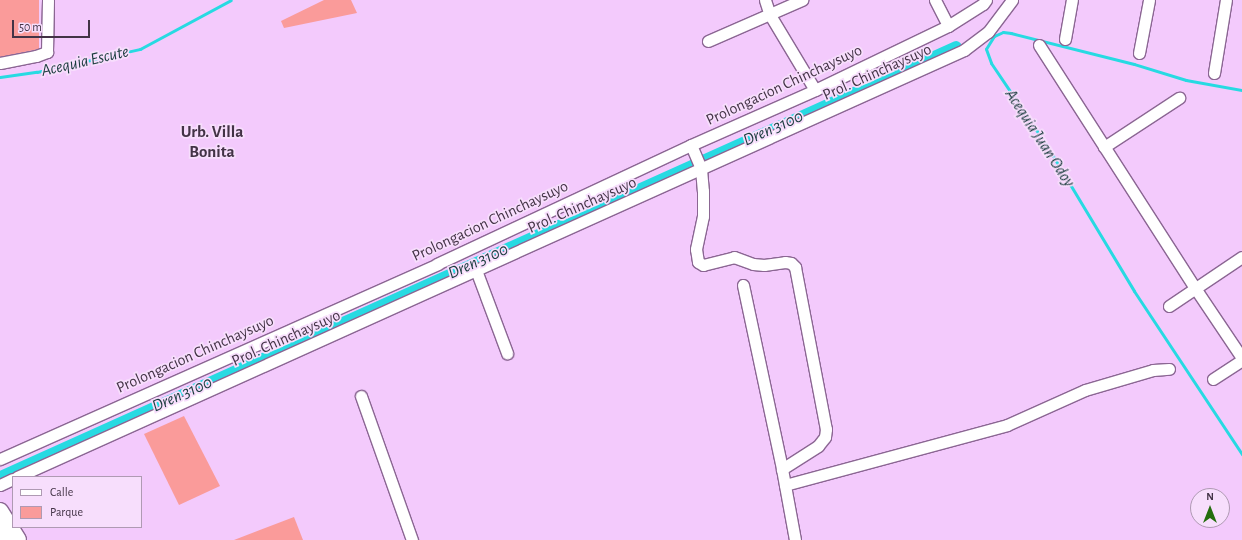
<!DOCTYPE html>
<style>
body{margin:0}
#map{position:relative;width:1242px;height:540px;overflow:hidden;background:#f3cafc;font-family:"Alegreya Sans",sans-serif}
div>[style]{position:absolute}
.green>*{inset:0;background:#fa9b9a}
.stream>*{height:3px;margin:-1.5px;padding:0 1.5px;transform-origin:1.5px;border-radius:1.5px;background:#27dae2}
.canal>*{height:11px;margin:-5.5px;padding:0 5.5px;transform-origin:5.5px;border-radius:5.5px;background:#27dae2}
.roads{filter:drop-shadow(1px 0 #8b6693) drop-shadow(-1px 0 #8b6693) drop-shadow(0 1px #8b6693) drop-shadow(0 -1px #8b6693)}
.minor>*{height:11px;margin:-5.5px;padding:0 5.5px;transform-origin:5.5px;border-radius:5.5px;background:#fff}
.highway>*{height:16px;margin:-8px;padding:0 8px;transform-origin:8px;border-radius:8px;background:#fff}
span{translate:-50% -50%;white-space:nowrap;text-align:center;line-height:1.15;-webkit-text-stroke:3.5px #f7defc;paint-order:stroke}
.street-label{font-size:16px;color:#433346}
.water-label{font-size:17px;color:#193a3c;font-style:italic}
.neighbourhood-label{font-size:17px;color:#433346;font-weight:700}
.legend{position:absolute;left:12px;top:476px;width:130px;height:52px;box-sizing:border-box;background:#f7defc;border:1px solid #af9ab3;margin:0;padding:5px 7px;list-style:none;font-size:12px;color:#433346}
.legend li{display:flex;align-items:center;gap:8px;height:20px}
.legend b{width:20px;border:1px solid #af9ab3}
.north{position:absolute;left:1190px;top:488px;width:40px;height:40px;box-sizing:border-box;background:#f7defc;border:1px solid #af9ab3;border-radius:50%;rotate:0deg;font-size:11px;font-weight:700;line-height:16px;text-align:center;color:#433346}
.north::after{content:'';display:block;margin:auto;width:14px;height:18px;background:#246e0e;clip-path:polygon(50% 0,100% 100%,50% 72%,0 100%)}
.scale{position:absolute;left:12px;top:20px;width:78px;height:18px;box-sizing:border-box;border:2px solid #433346;border-top:0;padding-left:5px;font-size:12px;line-height:14px;white-space:nowrap;color:#433346;-webkit-text-stroke:3px #f7defc;paint-order:stroke}
</style>
<div id="map">
<div class="green">
<div style="clip-path:polygon(0 0,39px 0,39px 49px,0 57px)"></div>
<div style="clip-path:polygon(324px 0,351px 0,357px 13px,284px 28px,281px 21px)"></div>
<div style="clip-path:polygon(184px 416px,220px 486px,179px 505px,144px 434px)"></div>
<div style="clip-path:polygon(294px 517px,303px 540px,234px 540px)"></div>
</div>
<div class="stream">
<div style="left:0;top:77px;width:37px;rotate:-8deg"></div>
<div style="left:37px;top:72px;width:106px;rotate:-12.6deg"></div>
<div style="left:140px;top:49px;width:103px;rotate:-28.3deg"></div>
<div style="left:1242px;top:90px;width:57px;rotate:-169.9deg"></div>
<div style="left:1186px;top:80px;width:54px;rotate:-162.9deg"></div>
<div style="left:1134px;top:64px;width:127px;rotate:-165.9deg"></div>
<div style="left:1011px;top:33px;width:8px;rotate:-173deg"></div>
<div style="left:1003px;top:32px;width:10px;rotate:156deg"></div>
<div style="left:994px;top:36px;width:15px;rotate:122deg"></div>
<div style="left:986px;top:49px;width:15px;rotate:70deg"></div>
<div style="left:991px;top:63px;width:100px;rotate:56deg"></div>
<div style="left:1047px;top:146px;width:169px;rotate:59deg"></div>
<div style="left:1134px;top:291px;width:196px;rotate:56.5deg"></div>
</div>
<div class="canal">
<div style="left:0;top:476px;width:1048px;rotate:-24.22deg"></div>
</div>
<div class="roads">
<div class="minor">
<div style="left:765px;top:0;width:16px;rotate:72deg"></div>
<div style="left:770px;top:15px;width:87px;rotate:59deg"></div>
<div style="left:935px;top:0;width:29px;rotate:63deg"></div>
<div style="left:1065px;top:39px;width:40px;rotate:-80deg"></div>
<div style="left:708px;top:41px;width:103px;rotate:-23.6deg"></div>
<div style="left:1039px;top:45px;width:289px;rotate:57.3deg"></div>
<div style="left:1195px;top:288px;width:84px;rotate:56.1deg"></div>
<div style="left:1139px;top:53px;width:54px;rotate:-79.3deg"></div>
<div style="left:0;top:63px;width:37px;rotate:-11deg"></div>
<div style="left:36px;top:56px;width:12px;rotate:-20deg"></div>
<div style="left:47px;top:52px;width:52px;rotate:-88.9deg"></div>
<div style="left:1214px;top:73px;width:74px;rotate:-80.7deg"></div>
<div style="left:691px;top:145px;width:26px;rotate:67deg"></div>
<div style="left:701px;top:169px;width:22px;rotate:85deg"></div>
<div style="left:703px;top:191px;width:25px;rotate:90deg"></div>
<div style="left:703px;top:216px;width:34px;rotate:102deg"></div>
<div style="left:696px;top:249px;width:13px;rotate:81deg"></div>
<div style="left:698px;top:262px;width:6px;rotate:31deg"></div>
<div style="left:703px;top:265px;width:32px;rotate:-14deg"></div>
<div style="left:734px;top:257px;width:20px;rotate:20deg"></div>
<div style="left:753px;top:264px;width:11px;rotate:5deg"></div>
<div style="left:764px;top:265px;width:21px;rotate:-8deg"></div>
<div style="left:785px;top:262px;width:6px;rotate:9deg"></div>
<div style="left:791px;top:263px;width:6px;rotate:45deg"></div>
<div style="left:795px;top:267px;width:165px;rotate:79.2deg"></div>
<div style="left:826px;top:429px;width:8px;rotate:97deg"></div>
<div style="left:825px;top:437px;width:11px;rotate:128deg"></div>
<div style="left:818px;top:446px;width:43px;rotate:147.4deg"></div>
<div style="left:1104px;top:147px;width:90px;rotate:-33.2deg"></div>
<div style="left:476px;top:270px;width:89px;rotate:69.5deg"></div>
<div style="left:743px;top:285px;width:188px;rotate:78deg"></div>
<div style="left:782px;top:469px;width:72px;rotate:79.6deg"></div>
<div style="left:1169px;top:306px;width:88px;rotate:-33.9deg"></div>
<div style="left:1213px;top:379px;width:35px;rotate:-33deg"></div>
<div style="left:361px;top:396px;width:153px;rotate:70.5deg"></div>
<div style="left:0;top:459px;width:479px;rotate:-24deg"></div>
<div style="left:437px;top:264px;width:280px;rotate:-25.1deg"></div>
<div style="left:691px;top:145px;width:136px;rotate:-23.9deg"></div>
<div style="left:815px;top:90px;width:148px;rotate:-25.7deg"></div>
<div style="left:948px;top:26px;width:41px;rotate:-32.2deg"></div>
<div style="left:983px;top:4px;width:5px;rotate:-53deg"></div>
<div style="left:17px;top:477px;width:1039px;rotate:-24.27deg"></div>
<div style="left:964px;top:50px;width:30px;rotate:-37deg"></div>
<div style="left:988px;top:32px;width:40px;rotate:-53deg"></div>
<div style="left:0;top:485px;width:14px;rotate:-25deg"></div>
<div style="left:785px;top:485px;width:230px;rotate:-15.1deg"></div>
<div style="left:1007px;top:425px;width:85px;rotate:-24.2deg"></div>
<div style="left:1085px;top:390px;width:71px;rotate:-16.4deg"></div>
<div style="left:1153px;top:370px;width:16px;rotate:-4deg"></div>
</div>
<div class="highway">
<div style="left:0;top:511px;width:34px;rotate:58deg"></div>
<div style="left:0;top:533px;width:9px;rotate:54deg"></div>
</div>
</div>
<div class="street-label">
<span style="left:877px;top:72px;rotate:-24deg">Prol. Chinchaysuyo</span>
<span style="left:784px;top:85px;rotate:-25deg">Prolongacion Chinchaysuyo</span>
<span style="left:582px;top:205px;rotate:-24deg">Prol. Chinchaysuyo</span>
<span style="left:490px;top:221px;rotate:-25deg">Prolongacion Chinchaysuyo</span>
<span style="left:286px;top:338px;rotate:-24deg">Prol. Chinchaysuyo</span>
<span style="left:195px;top:354px;rotate:-24deg">Prolongacion Chinchaysuyo</span>
</div>
<div class="water-label">
<span style="left:85px;top:61px;rotate:-13deg">Acequia Escute</span>
<span style="left:773px;top:128px;rotate:-24deg">Dren 3100</span>
<span style="left:1040px;top:138px;rotate:57deg">Acequia Juan Odoy</span>
<span style="left:478px;top:261px;rotate:-24deg">Dren 3100</span>
<span style="left:182px;top:394px;rotate:-24deg">Dren 3100</span>
</div>
<div class="neighbourhood-label">
<span style="left:212px;top:142px">Urb. Villa<br>Bonita</span>
</div>
<ul class="legend">
<li><b style="height:5px;background:#fff"></b>Calle</li>
<li><b style="height:11px;background:#fa9b9a"></b>Parque</li>
</ul>
<div class="north">N</div>
<div class="scale">50 m</div>
</div>
